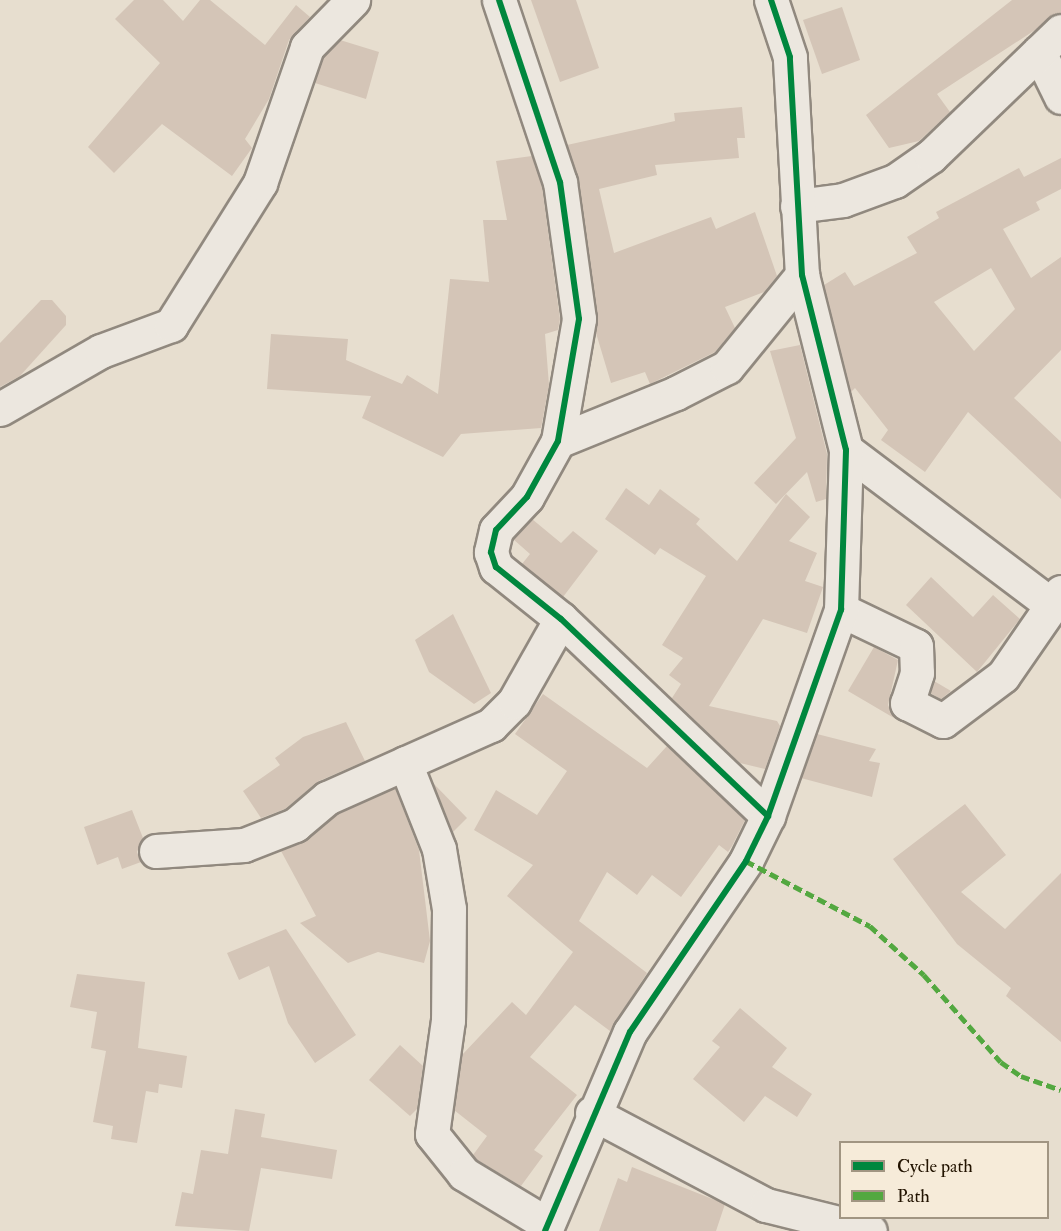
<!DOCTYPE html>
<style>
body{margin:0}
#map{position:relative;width:1061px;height:1231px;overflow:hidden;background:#e7decf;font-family:"IM FELL Double Pica",serif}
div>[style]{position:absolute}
.building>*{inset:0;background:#d4c5b7}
.roads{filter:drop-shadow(2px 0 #91897f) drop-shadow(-2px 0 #91897f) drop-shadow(0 2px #91897f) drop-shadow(0 -2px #91897f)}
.minor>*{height:33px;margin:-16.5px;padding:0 16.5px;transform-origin:16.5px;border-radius:16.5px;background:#ece7df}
.quiet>*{height:4.5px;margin-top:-2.25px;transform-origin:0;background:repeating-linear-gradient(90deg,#53a840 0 9px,transparent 0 13.5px)}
.cycleway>*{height:6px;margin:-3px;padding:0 3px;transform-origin:3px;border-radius:3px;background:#00873e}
span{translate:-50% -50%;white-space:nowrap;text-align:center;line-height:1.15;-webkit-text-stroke:6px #f6ebd9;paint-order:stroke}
.legend{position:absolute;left:839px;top:1141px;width:210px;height:78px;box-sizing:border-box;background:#f6ebd9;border:2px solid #a19582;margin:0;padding:8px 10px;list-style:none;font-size:18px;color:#221300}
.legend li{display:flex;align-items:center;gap:12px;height:30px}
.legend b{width:30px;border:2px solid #a19582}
</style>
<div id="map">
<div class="building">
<div style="clip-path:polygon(134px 0,163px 0,183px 21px,200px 0,210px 0,265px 45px,296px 5px,310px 17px,289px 40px,269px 99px,245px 139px,252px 148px,232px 176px,162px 124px,114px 173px,88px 147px,160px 63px,115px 19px)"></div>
<div style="clip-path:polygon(531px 0,576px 0,599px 68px,560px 82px)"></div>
<div style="clip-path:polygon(1012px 0,1061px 0,1061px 13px,937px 94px,950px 112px,919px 141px,889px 148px,866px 115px)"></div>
<div style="clip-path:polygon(842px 7px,860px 60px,822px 74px,803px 20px)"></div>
<div style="clip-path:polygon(340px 40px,379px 52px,366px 99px,315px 83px,323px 57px)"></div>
<div style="clip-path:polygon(742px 107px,745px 138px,737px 138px,739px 158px,655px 165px,657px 175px,599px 189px,614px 253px,711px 217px,716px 229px,755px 212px,777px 276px,764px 292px,725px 307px,735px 328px,715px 352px,650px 384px,645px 372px,611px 383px,596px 333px,579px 179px,567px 145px,675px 121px,674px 113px)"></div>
<div style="clip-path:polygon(532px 156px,542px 186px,560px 319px,558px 330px,545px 334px,549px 385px,541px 428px,461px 434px,443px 457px,362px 418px,371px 396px,267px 389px,271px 334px,348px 339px,346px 360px,402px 384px,407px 375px,438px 394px,450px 279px,489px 282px,483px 220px,507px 220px,496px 161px)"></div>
<div style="clip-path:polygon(evenodd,1061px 158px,1061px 189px,1036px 202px,1040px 210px,1003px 229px,1031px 278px,1061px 257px,1061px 350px,1014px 398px,1061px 442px,1061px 499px,968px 412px,925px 472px,881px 440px,888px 430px,855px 388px,851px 392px,824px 285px,845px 272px,854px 286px,917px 253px,907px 237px,939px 218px,936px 212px,1019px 168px,1024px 177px,1061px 158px,991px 268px,1015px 309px,974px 351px,934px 302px,991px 268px)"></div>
<div style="clip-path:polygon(41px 300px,52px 300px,66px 316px,66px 325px,20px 376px,0 387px,0 343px)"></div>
<div style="clip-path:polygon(800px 345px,827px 454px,826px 499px,816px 502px,807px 472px,776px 504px,754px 483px,796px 438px,770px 351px)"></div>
<div style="clip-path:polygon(626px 488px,649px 505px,660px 489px,700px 519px,696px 524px,737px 561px,786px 494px,810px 517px,789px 541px,817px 553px,805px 581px,823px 587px,807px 633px,763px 619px,709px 706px,777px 721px,780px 726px,765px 769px,740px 763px,672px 698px,681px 684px,669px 675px,683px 658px,662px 645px,706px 576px,660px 548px,655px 555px,605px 519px)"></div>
<div style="clip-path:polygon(532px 519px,561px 543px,573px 531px,598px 551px,563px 597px,522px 564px,530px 554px,513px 539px)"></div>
<div style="clip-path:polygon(931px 577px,973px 617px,993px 595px,1020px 619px,977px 672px,906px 605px)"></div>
<div style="clip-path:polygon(453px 614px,491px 693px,474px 704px,429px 672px,415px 640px)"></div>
<div style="clip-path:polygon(874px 647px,898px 660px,888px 705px,894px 718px,848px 691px)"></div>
<div style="clip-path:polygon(934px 681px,951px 691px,941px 699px,930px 693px)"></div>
<div style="clip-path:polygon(543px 694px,647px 768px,667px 746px,745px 820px,732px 846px,728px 852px,719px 845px,681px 897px,652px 875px,637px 895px,607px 872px,579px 921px,647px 973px,610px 1031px,575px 1005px,530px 1057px,577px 1095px,534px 1150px,543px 1156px,521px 1186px,477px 1160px,473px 1155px,487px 1136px,454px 1110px,462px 1055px,512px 1002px,526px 1015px,573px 952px,507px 896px,533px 865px,474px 830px,496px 790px,537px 815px,567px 771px,515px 734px)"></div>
<div style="clip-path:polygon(346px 722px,365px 761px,319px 781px,285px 809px,261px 818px,243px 791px,280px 765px,275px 758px,303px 737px)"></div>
<div style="clip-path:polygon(817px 734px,876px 749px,869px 761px,880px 763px,872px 797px,801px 778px)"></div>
<div style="clip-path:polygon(433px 783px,467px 818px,453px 832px)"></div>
<div style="clip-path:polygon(395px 788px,419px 850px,430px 941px,424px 963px,378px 952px,348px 963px,300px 923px,316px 916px,281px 851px,307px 840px,337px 814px)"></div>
<div style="clip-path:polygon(965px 804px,1006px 855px,961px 892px,1005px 929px,1061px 873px,1061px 1042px,1006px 996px,1011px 988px,957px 944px,893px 859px)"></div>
<div style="clip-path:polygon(132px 810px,143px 838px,137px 852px,141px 862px,122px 869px,118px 857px,97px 865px,84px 827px)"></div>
<div style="clip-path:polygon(286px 929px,356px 1035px,315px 1063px,288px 1023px,269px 966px,239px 980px,227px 953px)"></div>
<div style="clip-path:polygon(77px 974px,145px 982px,138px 1048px,187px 1056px,182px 1088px,159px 1084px,158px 1093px,146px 1091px,137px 1143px,111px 1139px,113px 1126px,93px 1122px,106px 1051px,91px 1048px,97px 1012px,70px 1007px)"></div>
<div style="clip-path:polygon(740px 1008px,787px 1048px,772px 1067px,812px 1094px,797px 1117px,765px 1096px,744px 1122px,693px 1079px,720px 1047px,712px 1041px)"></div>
<div style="clip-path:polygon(400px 1045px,423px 1066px,417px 1109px,410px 1116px,369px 1080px)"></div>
<div style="clip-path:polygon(235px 1109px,265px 1114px,261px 1137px,337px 1150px,332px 1179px,261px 1168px,249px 1231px,175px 1226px,182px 1192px,193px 1194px,201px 1150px,228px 1154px)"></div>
<div style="clip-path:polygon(632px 1167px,725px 1204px,716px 1231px,599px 1231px,618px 1178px,627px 1182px)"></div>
</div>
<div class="roads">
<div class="minor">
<div style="left:499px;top:0;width:192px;rotate:71.5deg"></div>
<div style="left:560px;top:182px;width:138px;rotate:82.1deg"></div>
<div style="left:579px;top:319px;width:124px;rotate:99.8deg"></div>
<div style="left:558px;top:441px;width:64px;rotate:119deg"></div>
<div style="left:527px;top:497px;width:45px;rotate:133.2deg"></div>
<div style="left:496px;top:530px;width:23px;rotate:103deg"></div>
<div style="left:491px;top:552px;width:16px;rotate:72deg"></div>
<div style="left:496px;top:567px;width:83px;rotate:38.7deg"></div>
<div style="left:561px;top:619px;width:286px;rotate:43.6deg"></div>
<div style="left:1039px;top:52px;width:50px;rotate:63.9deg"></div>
<div style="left:797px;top:206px;width:46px;rotate:-7.4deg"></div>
<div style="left:843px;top:200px;width:55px;rotate:-20.1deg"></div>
<div style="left:895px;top:181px;width:44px;rotate:-34.8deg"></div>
<div style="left:931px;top:156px;width:180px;rotate:-43.9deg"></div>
<div style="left:0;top:409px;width:116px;rotate:-29.9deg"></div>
<div style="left:101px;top:351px;width:75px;rotate:-20.4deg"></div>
<div style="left:171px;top:325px;width:168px;rotate:-57.9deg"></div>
<div style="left:260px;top:183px;width:144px;rotate:-70.9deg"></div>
<div style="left:307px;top:47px;width:66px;rotate:-45.6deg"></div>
<div style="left:558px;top:441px;width:127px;rotate:-22.1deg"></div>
<div style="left:676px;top:393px;width:57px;rotate:-27deg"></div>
<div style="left:727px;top:367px;width:119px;rotate:-50.8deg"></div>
<div style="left:846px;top:450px;width:256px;rotate:37deg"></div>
<div style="left:841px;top:610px;width:83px;rotate:25.6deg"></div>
<div style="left:916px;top:646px;width:27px;rotate:88deg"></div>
<div style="left:917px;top:673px;width:32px;rotate:108deg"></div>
<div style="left:907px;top:703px;width:40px;rotate:26.6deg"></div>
<div style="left:943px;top:721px;width:75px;rotate:-36.9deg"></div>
<div style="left:1003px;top:676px;width:102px;rotate:-55.4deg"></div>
<div style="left:405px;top:763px;width:92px;rotate:68.4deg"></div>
<div style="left:439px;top:849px;width:61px;rotate:80.5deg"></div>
<div style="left:449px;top:909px;width:111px;rotate:90.5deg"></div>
<div style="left:448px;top:1020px;width:115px;rotate:98deg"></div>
<div style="left:432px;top:1134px;width:51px;rotate:51.3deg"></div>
<div style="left:464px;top:1174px;width:97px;rotate:31.1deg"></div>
<div style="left:156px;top:851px;width:88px;rotate:-3.9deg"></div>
<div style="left:244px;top:845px;width:55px;rotate:-21.4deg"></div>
<div style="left:295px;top:825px;width:42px;rotate:-40.2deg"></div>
<div style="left:327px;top:798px;width:180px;rotate:-24deg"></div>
<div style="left:491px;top:725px;width:33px;rotate:-45deg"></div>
<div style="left:514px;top:702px;width:95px;rotate:-60.5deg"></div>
<div style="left:592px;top:1113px;width:197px;rotate:27.9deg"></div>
<div style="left:766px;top:1205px;width:107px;rotate:14deg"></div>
<div style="left:545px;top:1231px;width:216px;rotate:-66.9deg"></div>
<div style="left:630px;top:1032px;width:207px;rotate:-55.8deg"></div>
<div style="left:746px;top:861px;width:50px;rotate:-63.9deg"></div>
<div style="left:768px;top:816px;width:219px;rotate:-70.5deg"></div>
<div style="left:841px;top:610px;width:160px;rotate:-88.2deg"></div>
<div style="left:846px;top:450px;width:180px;rotate:-104.1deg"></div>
<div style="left:802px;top:275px;width:218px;rotate:-93.2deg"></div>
<div style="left:790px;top:57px;width:60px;rotate:-108.4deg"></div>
</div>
</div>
<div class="quiet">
<div style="left:746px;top:861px;width:140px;rotate:27.7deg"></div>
<div style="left:870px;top:926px;width:73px;rotate:42.2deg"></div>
<div style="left:924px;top:975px;width:116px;rotate:48.5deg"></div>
<div style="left:1001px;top:1062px;width:24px;rotate:35deg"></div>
<div style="left:1021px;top:1076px;width:42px;rotate:19.3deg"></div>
</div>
<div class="cycleway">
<div style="left:499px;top:0;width:192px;rotate:71.5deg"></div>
<div style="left:560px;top:182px;width:138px;rotate:82.1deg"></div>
<div style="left:579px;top:319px;width:124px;rotate:99.8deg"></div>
<div style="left:558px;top:441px;width:64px;rotate:119deg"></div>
<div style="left:527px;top:497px;width:45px;rotate:133.2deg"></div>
<div style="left:496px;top:530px;width:23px;rotate:103deg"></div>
<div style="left:491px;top:552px;width:16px;rotate:72deg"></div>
<div style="left:496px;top:567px;width:83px;rotate:38.7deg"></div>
<div style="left:561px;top:619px;width:286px;rotate:43.6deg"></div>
<div style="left:545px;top:1231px;width:216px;rotate:-66.9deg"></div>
<div style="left:630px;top:1032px;width:207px;rotate:-55.8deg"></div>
<div style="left:746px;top:861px;width:50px;rotate:-63.9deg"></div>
<div style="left:768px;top:816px;width:219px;rotate:-70.5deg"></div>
<div style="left:841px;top:610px;width:160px;rotate:-88.2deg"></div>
<div style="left:846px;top:450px;width:180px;rotate:-104.1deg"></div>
<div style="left:802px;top:275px;width:218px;rotate:-93.2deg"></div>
<div style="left:790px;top:57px;width:60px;rotate:-108.4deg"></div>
</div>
<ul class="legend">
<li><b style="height:8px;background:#00873e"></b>Cycle path</li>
<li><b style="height:8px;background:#53a840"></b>Path</li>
</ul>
</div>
